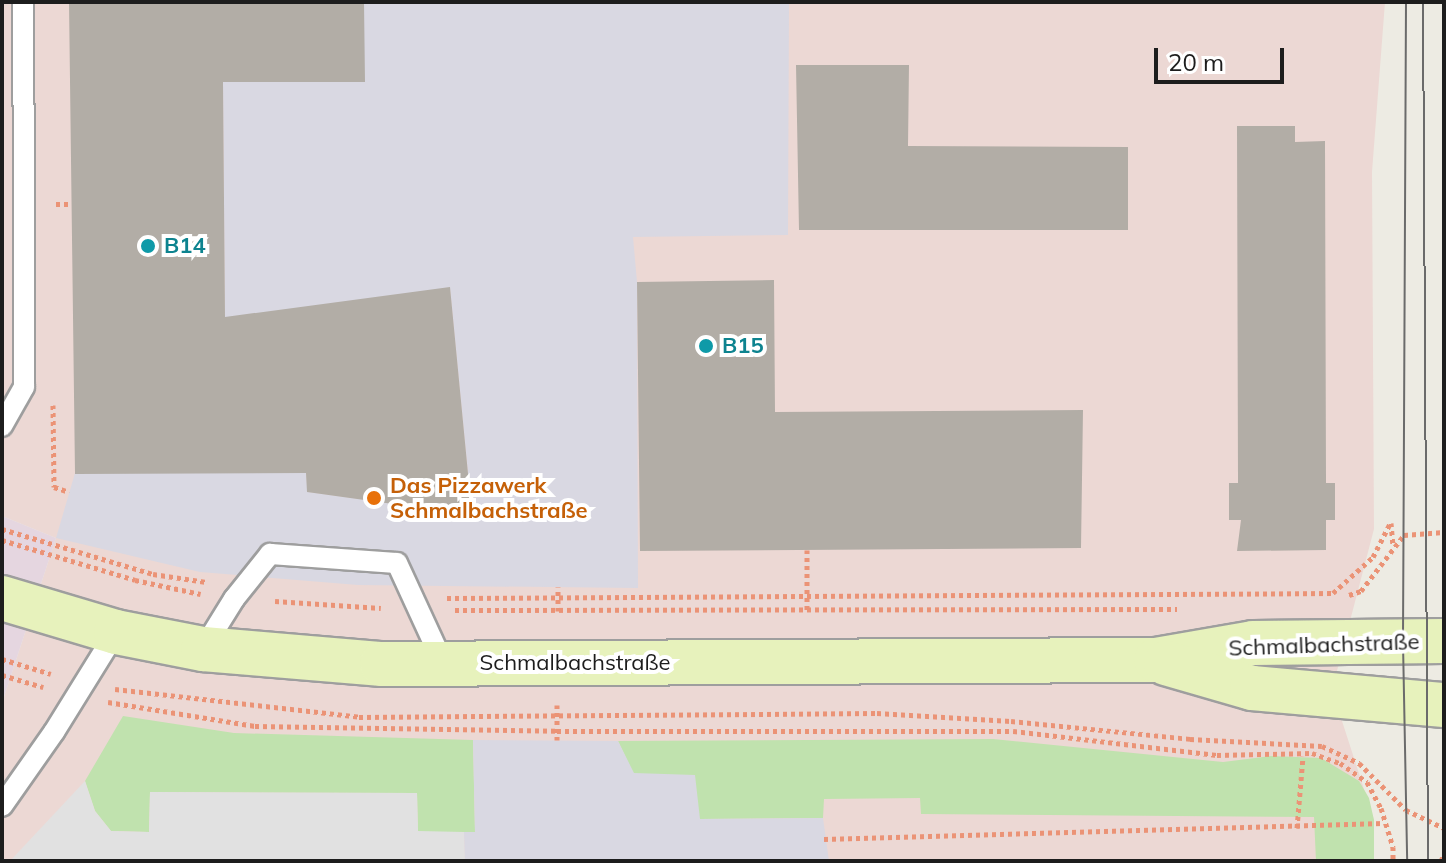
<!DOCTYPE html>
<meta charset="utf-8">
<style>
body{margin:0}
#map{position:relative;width:1446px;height:863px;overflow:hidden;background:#edebe3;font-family:Mulish,sans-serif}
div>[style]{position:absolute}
.commercial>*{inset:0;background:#ecd8d4}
.industrial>*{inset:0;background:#e5d6e0}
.grass>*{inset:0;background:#c0e2ae}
.parking>*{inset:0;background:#e1e1e1}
.plaza>*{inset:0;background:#d9d8e2}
.building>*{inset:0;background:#b2ada6}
.path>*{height:5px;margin-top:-2.5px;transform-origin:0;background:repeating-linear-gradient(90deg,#eb9376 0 4px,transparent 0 8px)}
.roads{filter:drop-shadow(2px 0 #9e9e9e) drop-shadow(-2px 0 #9e9e9e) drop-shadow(0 2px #9e9e9e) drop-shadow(0 -2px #9e9e9e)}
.lane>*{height:20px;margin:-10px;padding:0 10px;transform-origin:10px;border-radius:10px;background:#fff}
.secondary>*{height:44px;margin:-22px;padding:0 22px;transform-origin:22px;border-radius:22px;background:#e7f2bc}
.tram>*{height:2px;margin:-1px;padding:0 1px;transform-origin:1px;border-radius:1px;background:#6b6b6b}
.dots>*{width:22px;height:22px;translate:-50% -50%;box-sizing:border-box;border:4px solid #fff;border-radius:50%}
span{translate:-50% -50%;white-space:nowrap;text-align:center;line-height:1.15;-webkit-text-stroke:8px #fff;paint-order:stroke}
.culture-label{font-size:22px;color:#0d838f;font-weight:700}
.left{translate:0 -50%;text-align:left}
.food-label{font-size:22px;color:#c56008;font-weight:700}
.street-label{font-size:22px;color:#1d1d1d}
.frame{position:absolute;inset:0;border:4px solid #1d1d1d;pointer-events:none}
.scale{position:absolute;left:1154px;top:48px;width:130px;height:36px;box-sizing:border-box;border:4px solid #1d1d1d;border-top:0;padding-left:10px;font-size:24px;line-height:28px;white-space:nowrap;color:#1d1d1d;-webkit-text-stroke:6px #fff;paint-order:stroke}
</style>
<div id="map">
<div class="commercial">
<div style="clip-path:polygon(2px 2px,1385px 2px,1372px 172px,1374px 529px,1332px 690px,1374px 820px,1374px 861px,2px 861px,2px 703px,56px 538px,2px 516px)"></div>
</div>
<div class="industrial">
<div style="clip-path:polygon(2px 516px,56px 538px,2px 703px)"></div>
</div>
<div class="grass">
<div style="clip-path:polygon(123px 716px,234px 733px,473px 740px,475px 832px,418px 832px,417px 793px,150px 792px,149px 832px,111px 831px,95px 811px,85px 781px)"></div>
<div style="clip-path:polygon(993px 739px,1223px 762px,1271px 756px,1321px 758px,1359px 781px,1369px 798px,1374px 820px,1374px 861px,1316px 861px,1314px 817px,921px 814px,920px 798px,824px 799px,823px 818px,700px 819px,633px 773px,618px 741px)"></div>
</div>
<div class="parking">
<div style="clip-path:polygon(85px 781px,95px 811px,111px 831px,149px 832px,150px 792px,417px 793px,418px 831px,464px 832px,465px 861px,10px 861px)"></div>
</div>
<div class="plaza">
<div style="clip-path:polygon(364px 2px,789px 2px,788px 235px,633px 237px,637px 282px,638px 588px,358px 585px,200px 572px,56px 538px,75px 473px,306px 473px,308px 492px,472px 514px,450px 288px,291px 309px,225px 322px,223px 82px,364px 82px)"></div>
<div style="clip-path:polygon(473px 740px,618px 741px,634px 773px,695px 775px,700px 819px,823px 818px,829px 861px,465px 861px,464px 832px,475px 832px)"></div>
</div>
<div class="building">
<div style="clip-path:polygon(69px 2px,364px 2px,365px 82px,223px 82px,225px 317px,450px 287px,472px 515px,307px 492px,306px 473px,75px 474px)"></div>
<div style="clip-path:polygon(796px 65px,909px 65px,908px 146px,1128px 147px,1128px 230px,799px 230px)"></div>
<div style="clip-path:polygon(1237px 126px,1295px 126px,1295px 142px,1325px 141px,1326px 483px,1335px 483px,1335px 520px,1326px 520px,1326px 550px,1237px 551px,1241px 520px,1229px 520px,1229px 483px,1238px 483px)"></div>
<div style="clip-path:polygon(774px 280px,775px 412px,1083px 410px,1081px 548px,640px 551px,637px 282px)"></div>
</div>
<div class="path">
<div style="left:56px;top:204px;width:15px"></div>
<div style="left:53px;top:405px;width:82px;rotate:89.3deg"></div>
<div style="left:54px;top:487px;width:16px;rotate:18deg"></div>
<div style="left:1391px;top:523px;width:22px;rotate:85deg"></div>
<div style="left:2px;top:529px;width:158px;rotate:16.6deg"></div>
<div style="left:153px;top:574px;width:54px;rotate:8.6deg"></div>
<div style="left:2px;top:540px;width:139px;rotate:16.7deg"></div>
<div style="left:135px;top:580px;width:67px;rotate:12deg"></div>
<div style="left:807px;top:550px;width:60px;rotate:90deg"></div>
<div style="left:1349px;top:595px;width:13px;rotate:-18deg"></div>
<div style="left:1361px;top:591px;width:71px;rotate:-52.5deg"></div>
<div style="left:1404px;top:535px;width:40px;rotate:-4.3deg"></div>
<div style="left:447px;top:598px;width:886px;rotate:-0.32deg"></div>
<div style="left:1333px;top:593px;width:54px;rotate:-42deg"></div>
<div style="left:1373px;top:557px;width:39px;rotate:-63deg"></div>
<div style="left:275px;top:601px;width:106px;rotate:3.8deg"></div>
<div style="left:455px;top:610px;width:722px;rotate:-0.08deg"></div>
<div style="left:558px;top:611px;width:24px;rotate:-90deg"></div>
<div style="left:2px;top:659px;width:51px;rotate:17deg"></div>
<div style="left:2px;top:675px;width:43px;rotate:16.3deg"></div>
<div style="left:115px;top:689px;width:246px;rotate:6.5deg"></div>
<div style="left:359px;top:717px;width:518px;rotate:-0.44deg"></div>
<div style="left:877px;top:713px;width:134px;rotate:3.4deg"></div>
<div style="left:1011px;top:721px;width:180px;rotate:5.7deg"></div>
<div style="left:1190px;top:739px;width:132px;rotate:3deg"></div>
<div style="left:1322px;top:746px;width:41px;rotate:24.7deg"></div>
<div style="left:1359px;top:763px;width:66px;rotate:45deg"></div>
<div style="left:1406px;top:810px;width:42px;rotate:25.3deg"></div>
<div style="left:108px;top:702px;width:149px;rotate:9.3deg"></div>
<div style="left:255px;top:726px;width:302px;rotate:0.9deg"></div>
<div style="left:557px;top:731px;width:456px"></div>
<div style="left:1013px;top:731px;width:205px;rotate:6.7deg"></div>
<div style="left:1217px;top:755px;width:95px;rotate:-1.2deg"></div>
<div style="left:1312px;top:753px;width:30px;rotate:20deg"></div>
<div style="left:1340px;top:763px;width:33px;rotate:35deg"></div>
<div style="left:1367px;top:782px;width:30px;rotate:62deg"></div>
<div style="left:1381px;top:808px;width:41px;rotate:72.9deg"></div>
<div style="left:1393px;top:847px;width:14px;rotate:90deg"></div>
<div style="left:557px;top:740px;width:35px;rotate:-90deg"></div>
<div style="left:1297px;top:828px;width:72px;rotate:-85.2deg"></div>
<div style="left:824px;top:839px;width:560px;rotate:-1.64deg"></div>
<div style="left:1441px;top:861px;width:8px;rotate:-67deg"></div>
</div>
<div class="roads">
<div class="lane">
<div style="left:2px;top:426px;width:45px;rotate:-60.6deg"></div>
<div style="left:24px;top:387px;width:385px;rotate:-90.1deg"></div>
<div style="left:203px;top:649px;width:59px;rotate:-58.2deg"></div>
<div style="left:234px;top:599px;width:58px;rotate:-51.3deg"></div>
<div style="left:270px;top:554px;width:127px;rotate:4.1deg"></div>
<div style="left:397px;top:563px;width:110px;rotate:65.3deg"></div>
<div style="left:2px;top:806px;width:90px;rotate:-54.9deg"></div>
<div style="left:54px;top:732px;width:118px;rotate:-58.2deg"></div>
</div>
<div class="secondary">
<div style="left:2px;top:598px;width:119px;rotate:16.6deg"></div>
<div style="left:116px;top:632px;width:89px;rotate:11.1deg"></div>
<div style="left:203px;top:649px;width:180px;rotate:4.8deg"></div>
<div style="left:382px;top:664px;width:774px;rotate:-0.3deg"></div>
<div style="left:1156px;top:660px;width:98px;rotate:-9.9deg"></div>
<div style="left:1253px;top:643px;width:191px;rotate:-0.6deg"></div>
<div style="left:1166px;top:663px;width:90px;rotate:16.2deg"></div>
<div style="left:1252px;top:688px;width:193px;rotate:5.1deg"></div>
</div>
</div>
<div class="tram">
<div style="left:1406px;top:2px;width:641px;rotate:90.27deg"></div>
<div style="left:1403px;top:643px;width:218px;rotate:88.9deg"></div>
<div style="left:1423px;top:2px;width:859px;rotate:89.67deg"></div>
</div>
<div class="dots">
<div style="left:148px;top:246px;background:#0f9aa8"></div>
<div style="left:706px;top:346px;background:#0f9aa8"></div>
<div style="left:374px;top:498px;background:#e8710a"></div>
</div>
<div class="culture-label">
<span class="left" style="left:164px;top:246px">B14</span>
<span class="left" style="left:722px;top:346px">B15</span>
</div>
<div class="food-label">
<span class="left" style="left:390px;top:498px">Das Pizzawerk<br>Schmalbachstraße</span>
</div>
<div class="street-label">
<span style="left:1324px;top:645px;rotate:-2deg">Schmalbachstraße</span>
<span style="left:575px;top:663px">Schmalbachstraße</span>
</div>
<div class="frame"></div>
<div class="scale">20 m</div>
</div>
